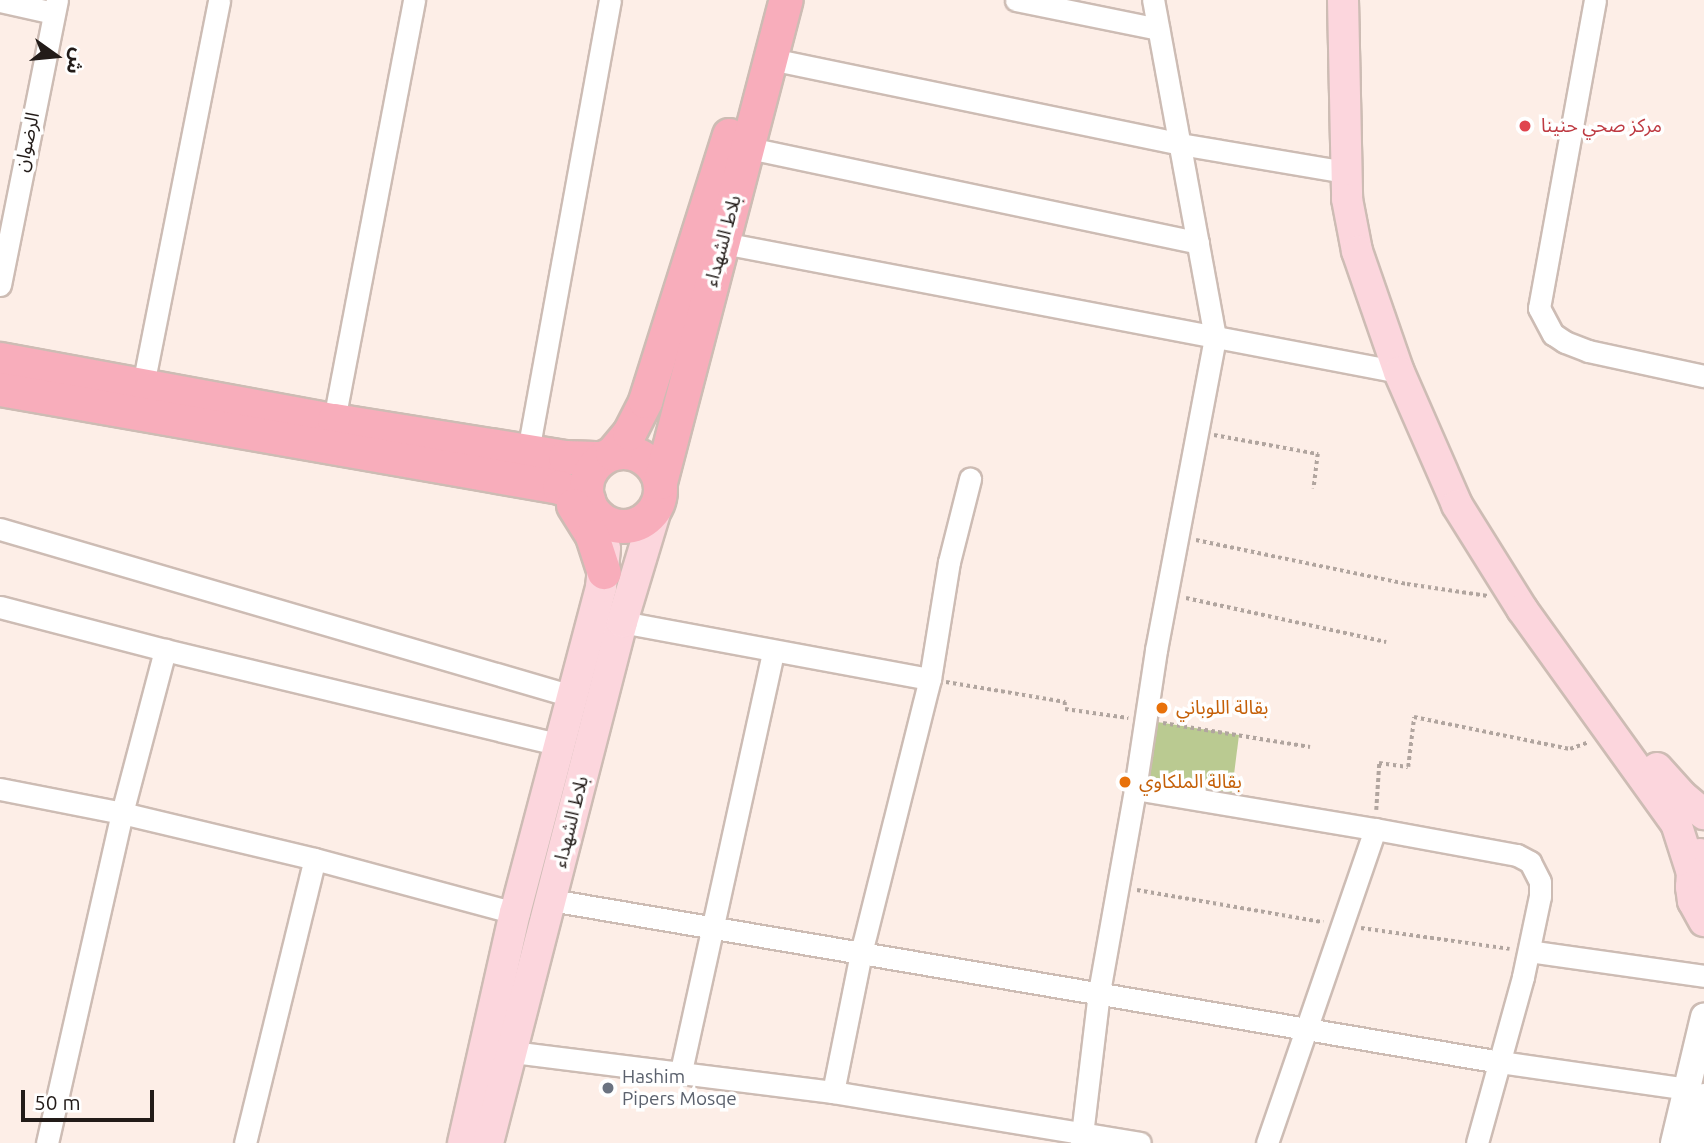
<!DOCTYPE html>
<meta charset="utf-8">
<style>
body{margin:0}
#map{position:relative;width:1704px;height:1143px;overflow:hidden;background:#fdeee7;font-family:Ubuntu,"Noto Sans Arabic",sans-serif}
div>[style]{position:absolute}
.green>*{inset:0;background:#baca91}
.path>*{height:3.5px;margin-top:-1.75px;transform-origin:0;background:repeating-linear-gradient(90deg,#b1a59f 0 3.5px,transparent 0 7px)}
.roads{filter:drop-shadow(2px 0 #cdbcb4) drop-shadow(-2px 0 #cdbcb4) drop-shadow(0 2px #cdbcb4) drop-shadow(0 -2px #cdbcb4)}
.minor>*{height:21px;margin:-10.5px;padding:0 10.5px;transform-origin:10.5px;border-radius:10.5px;background:#fff}
.tertiary>*{height:26px;margin:-13px;padding:0 13px;transform-origin:13px;border-radius:13px;background:#fff}
.secondary>*{height:30px;margin:-15px;padding:0 15px;transform-origin:15px;border-radius:15px;background:#fcd6dd}
.primary>*{height:33px;margin:-16.5px;padding:0 16.5px;transform-origin:16.5px;border-radius:16.5px;background:#f8adbb}
.primary>.ring{margin:-16.5px;padding:0;box-sizing:content-box;background:none;border:33px solid #f8adbb;border-radius:50%}
.dots>*{width:19px;height:19px;translate:-50% -50%;box-sizing:border-box;border:4px solid #fff;border-radius:50%}
span{translate:-50% -50%;white-space:nowrap;text-align:center;line-height:1.15;-webkit-text-stroke:7px #fff;paint-order:stroke}
.health-label{font-size:19px;color:#be3a42}
.left{translate:0 -50%;text-align:left}
.street-label{font-size:19px;color:#221b18}
.food-label{font-size:19px;color:#c56008}
.worship-label{font-size:19px;color:#5b616d}
.north{position:absolute;left:21px;top:21px;width:70px;height:70px;-webkit-text-stroke:5px #fff;paint-order:stroke;rotate:105deg;font-size:19px;font-weight:700;line-height:28px;text-align:center;color:#221b18}
.north::after{content:'';display:block;margin:auto;width:24px;height:32px;background:#221b18;clip-path:polygon(50% 0,100% 100%,50% 72%,0 100%)}
.scale{position:absolute;left:21px;top:1090px;width:133px;height:32px;box-sizing:border-box;border:4px solid #221b18;border-top:0;padding-left:9px;font-size:21px;line-height:24px;white-space:nowrap;color:#221b18;-webkit-text-stroke:5px #fff;paint-order:stroke}
</style>
<div id="map">
<div class="green">
<div style="clip-path:polygon(1145px 720px,1239px 735px,1230px 806px,1135px 789px)"></div>
</div>
<div class="path">
<div style="left:1214px;top:435px;width:106px;rotate:10.4deg"></div>
<div style="left:1318px;top:454px;width:35px;rotate:97deg"></div>
<div style="left:1196px;top:540px;width:216px;rotate:11.8deg"></div>
<div style="left:1407px;top:584px;width:82px;rotate:8.4deg"></div>
<div style="left:1186px;top:598px;width:205px;rotate:12.4deg"></div>
<div style="left:946px;top:682px;width:121px;rotate:9.5deg"></div>
<div style="left:1065px;top:702px;width:7px;rotate:90deg"></div>
<div style="left:1065px;top:709px;width:64px;rotate:8.1deg"></div>
<div style="left:1163px;top:723px;width:149px;rotate:9.3deg"></div>
<div style="left:1376px;top:810px;width:47px;rotate:-86.3deg"></div>
<div style="left:1379px;top:763px;width:29px;rotate:8deg"></div>
<div style="left:1408px;top:767px;width:50px;rotate:-83.2deg"></div>
<div style="left:1414px;top:717px;width:159px;rotate:11.6deg"></div>
<div style="left:1570px;top:749px;width:20px;rotate:-20deg"></div>
<div style="left:1137px;top:890px;width:189px;rotate:9.8deg"></div>
<div style="left:1361px;top:928px;width:150px;rotate:8deg"></div>
</div>
<div class="roads">
<div class="minor">
<div style="left:1016px;top:0;width:145px;rotate:11.5deg"></div>
<div style="left:1595px;top:0;width:313px;rotate:100.3deg"></div>
<div style="left:1539px;top:308px;width:30px;rotate:62deg"></div>
<div style="left:1553px;top:334px;width:14px;rotate:34deg"></div>
<div style="left:1565px;top:342px;width:25px;rotate:21deg"></div>
<div style="left:1588px;top:351px;width:119px;rotate:12.2deg"></div>
<div style="left:0;top:1px;width:55px;rotate:12.5deg"></div>
<div style="left:771px;top:59px;width:418px;rotate:11.7deg"></div>
<div style="left:1180px;top:144px;width:167px;rotate:9.6deg"></div>
<div style="left:749px;top:148px;width:459px;rotate:11.9deg"></div>
<div style="left:723px;top:243px;width:688px;rotate:10.8deg"></div>
<div style="left:0;top:285px;width:291px;rotate:-78.7deg"></div>
<div style="left:143px;top:385px;width:392px;rotate:-78.8deg"></div>
<div style="left:334px;top:420px;width:428px;rotate:-79.2deg"></div>
<div style="left:528px;top:451px;width:458px;rotate:-79.7deg"></div>
<div style="left:0;top:529px;width:596px;rotate:16.28deg"></div>
<div style="left:0;top:607px;width:171px;rotate:14.6deg"></div>
<div style="left:165px;top:650px;width:404px;rotate:13.5deg"></div>
<div style="left:622px;top:622px;width:313px;rotate:10.5deg"></div>
<div style="left:0;top:789px;width:124px;rotate:11.1deg"></div>
<div style="left:122px;top:813px;width:198px;rotate:13.4deg"></div>
<div style="left:315px;top:859px;width:207px;rotate:15.1deg"></div>
<div style="left:1135px;top:789px;width:243px;rotate:9.5deg"></div>
<div style="left:1375px;top:829px;width:144px;rotate:10.4deg"></div>
<div style="left:1517px;top:855px;width:15px;rotate:28deg"></div>
<div style="left:1530px;top:862px;width:22px;rotate:63deg"></div>
<div style="left:1540px;top:882px;width:14px;rotate:90deg"></div>
<div style="left:1540px;top:896px;width:83px;rotate:101.9deg"></div>
<div style="left:1523px;top:977px;width:172px;rotate:105.5deg"></div>
<div style="left:551px;top:900px;width:963px;rotate:9.69deg"></div>
<div style="left:1500px;top:1062px;width:189px;rotate:8.2deg"></div>
<div style="left:1529px;top:951px;width:177px;rotate:8.1deg"></div>
<div style="left:512px;top:1052px;width:323px;rotate:7.1deg"></div>
<div style="left:833px;top:1092px;width:311px;rotate:9.4deg"></div>
<div style="left:681px;top:1071px;width:429px;rotate:-77.6deg"></div>
<div style="left:833px;top:1092px;width:142px;rotate:-78.6deg"></div>
<div style="left:861px;top:953px;width:283px;rotate:-75.9deg"></div>
<div style="left:930px;top:679px;width:119px;rotate:-80.8deg"></div>
<div style="left:949px;top:562px;width:86px;rotate:-75.8deg"></div>
<div style="left:47px;top:1143px;width:338px;rotate:-77.2deg"></div>
<div style="left:122px;top:813px;width:169px;rotate:-75.2deg"></div>
<div style="left:245px;top:1143px;width:292px;rotate:-76.2deg"></div>
<div style="left:1081px;top:1143px;width:152px;rotate:-83.2deg"></div>
<div style="left:1099px;top:992px;width:206px;rotate:-79.9deg"></div>
<div style="left:1135px;top:789px;width:141px;rotate:-81.4deg"></div>
<div style="left:1156px;top:650px;width:319px;rotate:-79.3deg"></div>
<div style="left:1215px;top:337px;width:343px;rotate:-100.4deg"></div>
<div style="left:1267px;top:1143px;width:332px;rotate:-71deg"></div>
</div>
<div class="tertiary">
<div style="left:1674px;top:1143px;width:130px;rotate:-76.6deg"></div>
<div style="left:1694px;top:1143px;width:47px;rotate:-77.7deg"></div>
</div>
<div class="secondary">
<div style="left:1343px;top:0;width:199px;rotate:88.8deg"></div>
<div style="left:1347px;top:199px;width:53px;rotate:79.1deg"></div>
<div style="left:1357px;top:251px;width:128px;rotate:70.9deg"></div>
<div style="left:1399px;top:372px;width:145px;rotate:66.4deg"></div>
<div style="left:1457px;top:505px;width:123px;rotate:58deg"></div>
<div style="left:1522px;top:609px;width:264px;rotate:54.3deg"></div>
<div style="left:1676px;top:823px;width:52px;rotate:72.3deg"></div>
<div style="left:1657px;top:768px;width:36px;rotate:48deg"></div>
<div style="left:1681px;top:795px;width:30px;rotate:40deg"></div>
<div style="left:1700px;top:854px;width:21px;rotate:113deg"></div>
<div style="left:1692px;top:873px;width:14px;rotate:94deg"></div>
<div style="left:1691px;top:887px;width:14px;rotate:82deg"></div>
<div style="left:1693px;top:901px;width:23px;rotate:61deg"></div>
<div style="left:463px;top:1143px;width:236px;rotate:-77.3deg"></div>
<div style="left:515px;top:913px;width:337px;rotate:-75.2deg"></div>
<div style="left:601px;top:587px;width:39px;rotate:-84deg"></div>
<div style="left:488px;top:1143px;width:538px;rotate:-75.58deg"></div>
<div style="left:622px;top:622px;width:124px;rotate:-73.2deg"></div>
</div>
<div class="primary">
<div style="left:0;top:359px;width:340px;rotate:10.4deg"></div>
<div style="left:334px;top:420px;width:234px;rotate:9.1deg"></div>
<div style="left:565px;top:457px;width:37px;rotate:2deg"></div>
<div style="left:0;top:389px;width:568px;rotate:9.94deg"></div>
<div style="left:559px;top:487px;width:32px;rotate:24deg"></div>
<div class="ring" style="left:586px;top:452px;width:41px;height:41px"></div>
<div style="left:612px;top:453px;width:26px;rotate:-50deg"></div>
<div style="left:629px;top:433px;width:36px;rotate:-63deg"></div>
<div style="left:645px;top:401px;width:279px;rotate:-72.5deg"></div>
<div style="left:660px;top:482px;width:498px;rotate:-75.4deg"></div>
<div style="left:573px;top:505px;width:36px;rotate:58deg"></div>
<div style="left:592px;top:536px;width:38px;rotate:72deg"></div>
</div>
</div>
<div class="dots">
<div style="left:1525px;top:126px;background:#e0444e"></div>
<div style="left:1162px;top:708px;background:#e8710a"></div>
<div style="left:1125px;top:782px;background:#e8710a"></div>
<div style="left:608px;top:1088px;background:#6b7280"></div>
</div>
<div class="health-label">
<span class="left" style="left:1541px;top:126px">مركز صحي حنينا</span>
</div>
<div class="street-label">
<span style="left:27px;top:142px;rotate:-78deg">الرضوان</span>
<span style="left:723px;top:241px;rotate:-75deg">بلاط الشهداء</span>
<span style="left:571px;top:822px;rotate:-76deg">بلاط الشهداء</span>
</div>
<div class="food-label">
<span class="left" style="left:1176px;top:708px">بقالة اللوباني</span>
<span class="left" style="left:1139px;top:782px">بقالة الملكاوي</span>
</div>
<div class="worship-label">
<span class="left" style="left:622px;top:1088px">Hashim<br>Pipers Mosqe</span>
</div>
<div class="north">ش</div>
<div class="scale">50 m</div>
</div>
